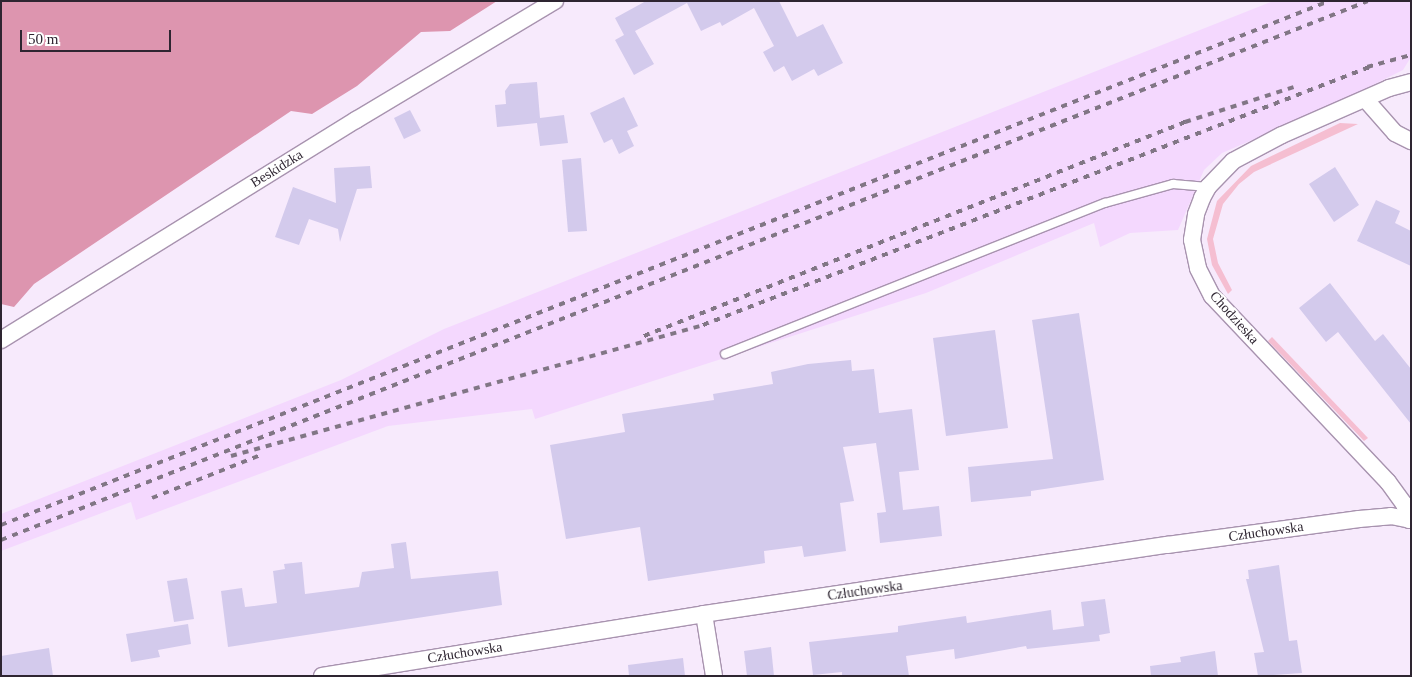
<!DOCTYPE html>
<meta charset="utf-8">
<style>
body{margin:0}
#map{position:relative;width:1412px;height:677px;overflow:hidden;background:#f7eafc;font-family:Georgia,serif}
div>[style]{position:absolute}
.built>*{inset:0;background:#f4d8fe}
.green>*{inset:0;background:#f5bed1}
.forest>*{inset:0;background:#dd95af}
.building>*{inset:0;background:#d3caec}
.roads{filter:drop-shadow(1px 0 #a893af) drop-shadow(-1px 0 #a893af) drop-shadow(0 1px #a893af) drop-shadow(0 -1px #a893af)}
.lane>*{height:8px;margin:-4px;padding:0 4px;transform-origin:4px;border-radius:4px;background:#fff}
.street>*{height:16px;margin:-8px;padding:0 8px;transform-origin:8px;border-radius:8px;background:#fff}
.rail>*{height:4px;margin-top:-2px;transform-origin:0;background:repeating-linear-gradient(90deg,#817685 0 6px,transparent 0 12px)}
span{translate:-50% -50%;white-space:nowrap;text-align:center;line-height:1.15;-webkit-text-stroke:4px #fff;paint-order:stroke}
.street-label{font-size:14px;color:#2e2531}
.frame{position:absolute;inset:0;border:2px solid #2e2531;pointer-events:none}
.scale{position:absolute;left:20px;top:30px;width:151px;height:22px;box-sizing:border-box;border:2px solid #2e2531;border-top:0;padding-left:6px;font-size:15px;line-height:18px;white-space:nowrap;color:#2e2531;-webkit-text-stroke:4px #fff;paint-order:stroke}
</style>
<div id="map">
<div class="built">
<div style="clip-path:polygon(1273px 1px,1411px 1px,1411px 57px,1403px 70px,1327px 108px,1222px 153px,1204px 170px,1178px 230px,1130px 233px,1100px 247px,1094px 223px,926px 293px,535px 419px,532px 409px,388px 426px,136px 520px,131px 502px,1px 551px,1px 514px,341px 380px,444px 329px)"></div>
</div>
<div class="green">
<div style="clip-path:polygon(1340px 123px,1358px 124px,1254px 172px,1239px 184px,1223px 204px,1213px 239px,1218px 263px,1232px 290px,1228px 294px,1212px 265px,1207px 239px,1217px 201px,1251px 166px)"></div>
<div style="clip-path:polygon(1272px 337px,1368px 438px,1364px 441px,1268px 341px)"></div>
</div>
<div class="forest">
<div style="clip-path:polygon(1px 1px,497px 1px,450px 31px,421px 32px,357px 86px,312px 114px,291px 111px,34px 284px,14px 307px,1px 304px)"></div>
</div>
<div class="building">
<div style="clip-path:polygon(646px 1px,779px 1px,797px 37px,823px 24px,843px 63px,818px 76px,814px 69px,792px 81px,784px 66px,774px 72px,763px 52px,774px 46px,754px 8px,722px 26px,720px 22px,701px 31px,687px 3px,635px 31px,654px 64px,634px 75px,615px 40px,624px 35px,615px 18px)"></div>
<div style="clip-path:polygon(537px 82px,540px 118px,564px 115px,568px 143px,540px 146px,537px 123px,497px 127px,495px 105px,506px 104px,505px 91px,510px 84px)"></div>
<div style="clip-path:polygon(624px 97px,638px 126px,627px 131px,634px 146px,619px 154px,612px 139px,604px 143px,590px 113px)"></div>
<div style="clip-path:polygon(410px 110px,421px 131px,404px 139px,394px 118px)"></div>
<div style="clip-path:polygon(581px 158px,587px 231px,568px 232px,562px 160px)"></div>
<div style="clip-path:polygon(370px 166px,372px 188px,357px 189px,340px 242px,338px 229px,309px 219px,299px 245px,275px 237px,293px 187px,336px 203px,334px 168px)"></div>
<div style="clip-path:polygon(1335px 167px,1359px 205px,1334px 222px,1309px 184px)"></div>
<div style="clip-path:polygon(1376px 200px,1400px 211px,1395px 223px,1411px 231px,1411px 266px,1357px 241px)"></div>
<div style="clip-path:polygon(1330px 283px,1375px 341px,1383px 334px,1411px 369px,1411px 424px,1338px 332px,1326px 342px,1299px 308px)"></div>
<div style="clip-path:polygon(1079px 313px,1104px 480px,1031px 491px,1031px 496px,971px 502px,968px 467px,1053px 459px,1032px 320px)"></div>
<div style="clip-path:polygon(995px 330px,1008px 428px,946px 436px,933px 338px)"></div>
<div style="clip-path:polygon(851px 360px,852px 371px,874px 369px,879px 413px,912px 409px,919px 470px,899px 472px,903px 510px,939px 506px,942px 536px,880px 543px,877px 513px,886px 512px,876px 443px,843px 447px,854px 501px,840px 503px,846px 551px,804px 557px,802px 546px,764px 551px,765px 563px,648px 581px,640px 527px,566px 539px,550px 445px,625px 432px,622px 414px,714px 400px,713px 394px,773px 384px,771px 372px,808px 364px)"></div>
<div style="clip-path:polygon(406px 542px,411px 579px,498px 571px,502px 605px,228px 647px,221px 591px,242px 588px,245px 607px,277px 603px,273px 571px,285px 569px,284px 564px,302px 562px,305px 594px,359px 587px,362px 572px,394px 568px,391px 544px)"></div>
<div style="clip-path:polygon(1279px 565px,1289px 641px,1297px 640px,1302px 673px,1258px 676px,1254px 653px,1264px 652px,1246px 579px,1249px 579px,1248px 570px)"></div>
<div style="clip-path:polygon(187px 578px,194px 619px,174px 622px,167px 581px)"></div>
<div style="clip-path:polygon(1105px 599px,1110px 633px,1099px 635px,1100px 641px,1027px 649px,1026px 646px,955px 659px,954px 649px,906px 656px,909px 676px,842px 676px,842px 672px,813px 675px,809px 642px,898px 632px,898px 626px,966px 616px,967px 623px,1051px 610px,1053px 630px,1084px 626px,1081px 602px)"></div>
<div style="clip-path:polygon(188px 624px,191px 644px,158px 650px,160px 657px,131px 662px,126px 634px)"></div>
<div style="clip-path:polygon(771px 647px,774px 676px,747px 676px,744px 651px)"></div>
<div style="clip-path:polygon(49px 648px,53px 676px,1px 676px,1px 656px)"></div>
<div style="clip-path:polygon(1215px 651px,1218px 676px,1151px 676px,1150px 666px,1181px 662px,1180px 657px)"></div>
<div style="clip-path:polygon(683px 658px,685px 676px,629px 676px,628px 665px)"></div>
</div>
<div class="roads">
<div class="lane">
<div style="left:725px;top:354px;width:409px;rotate:-21.7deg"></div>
<div style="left:1105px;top:203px;width:71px;rotate:-15.6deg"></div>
<div style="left:1173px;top:184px;width:35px;rotate:5deg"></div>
</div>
<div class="street">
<div style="left:1366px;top:100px;width:44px;rotate:48.7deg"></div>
<div style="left:1395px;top:133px;width:18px;rotate:27deg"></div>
<div style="left:1px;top:340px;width:418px;rotate:-31.8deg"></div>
<div style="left:356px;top:120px;width:232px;rotate:-30.9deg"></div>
<div style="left:1409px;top:520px;width:17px;rotate:-107deg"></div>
<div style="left:1404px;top:504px;width:27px;rotate:-126deg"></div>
<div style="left:1388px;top:482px;width:256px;rotate:-133.4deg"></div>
<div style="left:1212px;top:296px;width:31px;rotate:-117deg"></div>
<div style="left:1198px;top:268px;width:29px;rotate:-102deg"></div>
<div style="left:1192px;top:240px;width:26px;rotate:-81deg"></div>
<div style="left:1196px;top:214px;width:17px;rotate:-69deg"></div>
<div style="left:1202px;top:198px;width:13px;rotate:-61deg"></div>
<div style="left:1208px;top:187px;width:36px;rotate:-46deg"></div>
<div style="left:1233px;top:161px;width:55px;rotate:-28deg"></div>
<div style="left:1282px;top:135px;width:117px;rotate:-23.7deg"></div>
<div style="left:1389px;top:88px;width:23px;rotate:-15deg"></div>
<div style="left:704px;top:614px;width:63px;rotate:80.8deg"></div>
<div style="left:322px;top:676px;width:387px;rotate:-9.2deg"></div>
<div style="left:704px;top:614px;width:468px;rotate:-8.5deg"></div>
<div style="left:1167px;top:545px;width:194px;rotate:-7.7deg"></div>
<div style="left:1359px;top:519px;width:32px;rotate:-5deg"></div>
<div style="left:1391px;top:516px;width:20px;rotate:11deg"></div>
</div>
</div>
<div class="rail">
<div style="left:1367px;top:67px;width:46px;rotate:-15.3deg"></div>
<div style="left:644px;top:336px;width:582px;rotate:-21.58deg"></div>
<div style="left:1185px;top:122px;width:118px;rotate:-17.8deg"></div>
<div style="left:231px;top:456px;width:490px;rotate:-15.5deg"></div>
<div style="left:703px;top:325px;width:717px;rotate:-21.16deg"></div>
<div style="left:152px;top:498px;width:119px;rotate:-21.6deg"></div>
<div style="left:1px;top:525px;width:1428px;rotate:-21.53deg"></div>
<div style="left:1px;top:540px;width:1469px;rotate:-21.52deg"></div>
</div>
<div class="street-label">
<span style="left:277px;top:169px;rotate:-32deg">Beskidzka</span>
<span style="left:1234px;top:318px;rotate:48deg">Chodzieska</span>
<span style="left:1266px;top:532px;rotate:-8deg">Człuchowska</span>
<span style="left:865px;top:591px;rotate:-8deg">Człuchowska</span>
<span style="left:465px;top:653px;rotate:-9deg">Człuchowska</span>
</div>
<div class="frame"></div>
<div class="scale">50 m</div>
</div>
